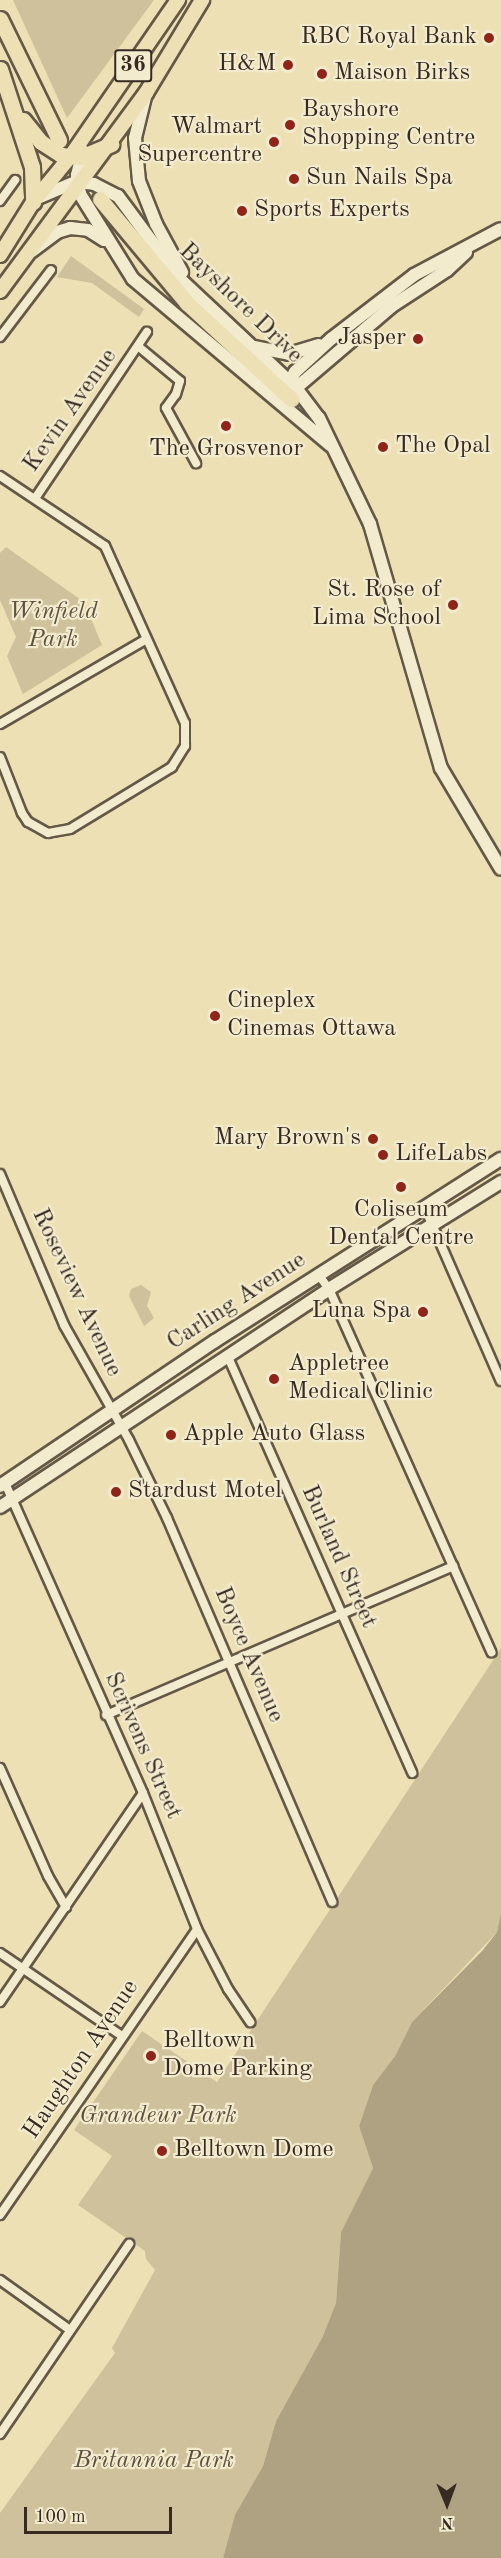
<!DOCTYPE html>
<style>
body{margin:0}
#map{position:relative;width:501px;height:2558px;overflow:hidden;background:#ede0b4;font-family:"Old Standard TT",serif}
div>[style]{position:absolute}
.green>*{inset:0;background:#cec19b}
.water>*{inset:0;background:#afa283}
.roads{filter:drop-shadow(2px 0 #645847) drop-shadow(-2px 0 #645847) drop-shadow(0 2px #645847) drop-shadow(0 -2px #645847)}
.street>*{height:8px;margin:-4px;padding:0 4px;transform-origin:4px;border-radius:4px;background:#f3ebce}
.secondary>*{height:12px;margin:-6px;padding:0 6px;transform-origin:6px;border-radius:6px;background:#f3ebce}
.primary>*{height:14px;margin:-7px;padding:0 7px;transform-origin:7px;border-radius:7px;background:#ede0b4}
.highway>*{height:15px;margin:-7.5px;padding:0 7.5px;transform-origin:7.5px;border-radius:7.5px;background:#ede0b4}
.dots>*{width:16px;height:16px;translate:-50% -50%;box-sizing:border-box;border:3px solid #f3ebce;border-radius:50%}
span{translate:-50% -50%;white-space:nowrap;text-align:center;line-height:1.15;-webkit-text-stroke:4.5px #f3ebce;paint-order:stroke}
.shield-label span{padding:2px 4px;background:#f3ebce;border:2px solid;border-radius:4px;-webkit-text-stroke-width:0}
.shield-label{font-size:22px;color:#372a23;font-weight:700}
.poi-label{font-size:24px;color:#372a23}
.right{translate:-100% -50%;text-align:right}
.left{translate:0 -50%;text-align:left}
.street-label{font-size:24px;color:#372a23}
.park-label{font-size:24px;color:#5d5041;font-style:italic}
.north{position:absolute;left:417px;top:2474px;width:60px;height:60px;-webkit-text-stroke:4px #f3ebce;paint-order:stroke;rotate:179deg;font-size:16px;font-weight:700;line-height:24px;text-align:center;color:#372a23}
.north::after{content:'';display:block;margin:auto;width:21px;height:27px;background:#372a23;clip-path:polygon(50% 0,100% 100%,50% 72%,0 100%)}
.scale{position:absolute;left:24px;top:2507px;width:148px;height:27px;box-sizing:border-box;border:3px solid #372a23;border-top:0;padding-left:8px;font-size:18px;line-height:21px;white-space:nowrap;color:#372a23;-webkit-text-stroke:4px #f3ebce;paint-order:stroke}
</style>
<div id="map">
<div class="green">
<div style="clip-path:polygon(13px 0,154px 0,67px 118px)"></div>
<div style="clip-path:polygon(71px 256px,144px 309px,139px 317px,92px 283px,57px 277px)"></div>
<div style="clip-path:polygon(6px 547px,84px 602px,102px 645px,23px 694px,7px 656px,16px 637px,0 600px,0 553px)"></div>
<div style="clip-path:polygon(141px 1285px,151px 1292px,147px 1306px,154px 1318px,144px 1326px,129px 1296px,131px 1289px)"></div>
<div style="clip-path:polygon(501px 1648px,501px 1913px,497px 1932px,412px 2022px,395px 2056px,373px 2085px,359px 2126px,373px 2168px,341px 2232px,336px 2303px,322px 2338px,276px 2421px,263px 2466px,235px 2516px,223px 2558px,0 2558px,0 2513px,115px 2353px,112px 2348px,155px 2270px,146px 2259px,145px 2251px,78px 2205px,112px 2156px,74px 2130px,142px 2031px,217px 2082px)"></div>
</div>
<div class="water">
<div style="clip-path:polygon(501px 1913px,501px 2558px,223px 2558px,235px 2515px,263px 2466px,276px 2421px,322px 2338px,336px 2303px,341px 2232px,373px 2168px,359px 2126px,373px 2085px,395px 2056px,412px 2022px,483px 1950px,497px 1932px)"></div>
</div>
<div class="roads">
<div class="street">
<div style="left:0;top:201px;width:26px;rotate:-54deg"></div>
<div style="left:0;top:337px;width:84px;rotate:-52.7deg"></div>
<div style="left:139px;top:347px;width:53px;rotate:39.7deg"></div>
<div style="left:180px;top:381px;width:14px;rotate:107deg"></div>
<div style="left:176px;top:394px;width:17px;rotate:126deg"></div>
<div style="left:166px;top:408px;width:63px;rotate:61.4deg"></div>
<div style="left:0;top:476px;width:126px;rotate:33.7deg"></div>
<div style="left:105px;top:546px;width:194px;rotate:65.7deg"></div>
<div style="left:185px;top:723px;width:23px;rotate:90deg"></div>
<div style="left:185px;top:746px;width:25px;rotate:122deg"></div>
<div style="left:172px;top:767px;width:119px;rotate:148.7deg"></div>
<div style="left:70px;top:829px;width:22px;rotate:170deg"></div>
<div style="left:48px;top:833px;width:23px;rotate:-151deg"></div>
<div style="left:28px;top:822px;width:11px;rotate:-124deg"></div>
<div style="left:22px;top:813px;width:60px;rotate:-111.4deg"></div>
<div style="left:36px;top:497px;width:199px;rotate:-56.1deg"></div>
<div style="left:0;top:724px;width:168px;rotate:-30.1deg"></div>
<div style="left:0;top:1174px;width:164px;rotate:67deg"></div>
<div style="left:64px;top:1325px;width:132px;rotate:60.5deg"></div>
<div style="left:129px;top:1440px;width:87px;rotate:64deg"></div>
<div style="left:167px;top:1518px;width:418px;rotate:66.7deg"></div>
<div style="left:424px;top:1206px;width:191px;rotate:66.3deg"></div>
<div style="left:318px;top:1274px;width:19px;rotate:54deg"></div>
<div style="left:329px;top:1289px;width:398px;rotate:65.9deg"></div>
<div style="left:228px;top:1357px;width:455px;rotate:66.1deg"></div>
<div style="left:5px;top:1483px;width:339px;rotate:66deg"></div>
<div style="left:143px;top:1793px;width:146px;rotate:68.3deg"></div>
<div style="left:197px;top:1929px;width:68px;rotate:62.7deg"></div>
<div style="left:228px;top:1989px;width:40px;rotate:56deg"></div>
<div style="left:106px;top:1715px;width:378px;rotate:-23.2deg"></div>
<div style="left:0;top:1768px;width:118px;rotate:66deg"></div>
<div style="left:48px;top:1876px;width:36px;rotate:60deg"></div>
<div style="left:0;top:1953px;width:148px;rotate:34.2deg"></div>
<div style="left:0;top:2002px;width:253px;rotate:-55.6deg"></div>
<div style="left:0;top:2215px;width:347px;rotate:-55.4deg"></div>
<div style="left:0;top:2280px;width:86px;rotate:35.5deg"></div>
<div style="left:0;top:2434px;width:230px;rotate:-55.8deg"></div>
</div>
<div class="secondary">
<div style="left:145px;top:97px;width:42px;rotate:103.7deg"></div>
<div style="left:135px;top:138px;width:43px;rotate:84.7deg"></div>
<div style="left:139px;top:181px;width:46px;rotate:68.4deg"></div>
<div style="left:156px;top:224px;width:55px;rotate:61.6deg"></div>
<div style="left:83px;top:151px;width:25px;rotate:104deg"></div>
<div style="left:77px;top:175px;width:19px;rotate:81deg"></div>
<div style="left:80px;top:194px;width:100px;rotate:58.1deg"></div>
<div style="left:133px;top:279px;width:258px;rotate:40.1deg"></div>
<div style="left:40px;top:197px;width:39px;rotate:-23deg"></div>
<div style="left:76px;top:182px;width:18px;rotate:6deg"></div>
<div style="left:94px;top:184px;width:27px;rotate:27deg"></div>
<div style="left:118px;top:196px;width:102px;rotate:53.4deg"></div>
<div style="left:179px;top:278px;width:161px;rotate:43.2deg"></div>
<div style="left:296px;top:388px;width:38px;rotate:53deg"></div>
<div style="left:319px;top:418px;width:118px;rotate:64.3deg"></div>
<div style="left:370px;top:524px;width:254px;rotate:73.8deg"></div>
<div style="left:441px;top:768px;width:117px;rotate:59.3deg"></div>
<div style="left:32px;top:251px;width:31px;rotate:-37deg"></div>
<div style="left:57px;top:232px;width:14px;rotate:-17deg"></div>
<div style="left:70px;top:228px;width:18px;rotate:6deg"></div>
<div style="left:88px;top:230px;width:19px;rotate:32deg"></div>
<div style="left:254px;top:347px;width:36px;rotate:11deg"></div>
<div style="left:289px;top:354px;width:31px;rotate:-17deg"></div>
<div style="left:287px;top:387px;width:17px;rotate:-62deg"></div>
<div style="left:295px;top:372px;width:49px;rotate:-42.5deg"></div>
<div style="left:331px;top:339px;width:105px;rotate:-37.6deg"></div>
<div style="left:414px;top:275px;width:98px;rotate:-27.9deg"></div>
<div style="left:296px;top:388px;width:126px;rotate:-40.5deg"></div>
<div style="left:392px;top:306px;width:66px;rotate:-33.2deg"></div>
<div style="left:447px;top:270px;width:26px;rotate:-43deg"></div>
<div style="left:0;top:1486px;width:259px;rotate:-34deg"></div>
<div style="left:215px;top:1341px;width:339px;rotate:-32.5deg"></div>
<div style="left:0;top:1507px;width:395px;rotate:-33.5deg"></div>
<div style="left:329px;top:1289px;width:203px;rotate:-31.9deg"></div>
</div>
<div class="primary">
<div style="left:0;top:255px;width:62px;rotate:-58.1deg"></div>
<div style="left:33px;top:202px;width:58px;rotate:-50.6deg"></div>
<div style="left:70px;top:157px;width:191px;rotate:-55.5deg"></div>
<div style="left:0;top:291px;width:246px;rotate:-53.6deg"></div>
<div style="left:146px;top:93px;width:109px;rotate:-58.9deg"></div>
</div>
<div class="highway">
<div style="left:0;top:19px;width:135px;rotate:64deg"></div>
<div style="left:0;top:69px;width:103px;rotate:71.9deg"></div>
<div style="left:32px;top:167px;width:35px;rotate:88deg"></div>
<div style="left:23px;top:120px;width:28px;rotate:51deg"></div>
<div style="left:41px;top:142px;width:24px;rotate:33deg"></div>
<div style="left:61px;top:155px;width:20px;rotate:6deg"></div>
<div style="left:81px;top:157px;width:33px;rotate:-23deg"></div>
<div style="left:100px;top:199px;width:136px;rotate:50.1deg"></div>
<div style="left:187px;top:303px;width:142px;rotate:42.7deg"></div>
</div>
</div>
<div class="dots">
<div style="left:489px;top:38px;background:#8f2418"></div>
<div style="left:288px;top:65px;background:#8f2418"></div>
<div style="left:322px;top:74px;background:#8f2418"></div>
<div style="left:290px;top:125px;background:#8f2418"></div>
<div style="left:274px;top:142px;background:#8f2418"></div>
<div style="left:294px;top:179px;background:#8f2418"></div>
<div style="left:242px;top:211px;background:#8f2418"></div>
<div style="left:418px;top:339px;background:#8f2418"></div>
<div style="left:226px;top:426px;background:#8f2418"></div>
<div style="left:383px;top:447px;background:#8f2418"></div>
<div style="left:453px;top:605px;background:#8f2418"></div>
<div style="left:215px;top:1016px;background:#8f2418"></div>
<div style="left:373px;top:1139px;background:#8f2418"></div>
<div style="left:383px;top:1155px;background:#8f2418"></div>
<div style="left:401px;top:1187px;background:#8f2418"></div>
<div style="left:423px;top:1312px;background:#8f2418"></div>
<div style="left:274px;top:1379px;background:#8f2418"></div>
<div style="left:171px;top:1435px;background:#8f2418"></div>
<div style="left:116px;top:1492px;background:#8f2418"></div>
<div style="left:151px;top:2056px;background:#8f2418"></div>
<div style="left:162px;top:2151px;background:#8f2418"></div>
</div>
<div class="shield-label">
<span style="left:133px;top:66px">36</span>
</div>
<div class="poi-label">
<span class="right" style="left:477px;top:38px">RBC Royal Bank</span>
<span class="right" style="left:276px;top:65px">H&amp;M</span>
<span class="left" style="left:334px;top:74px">Maison Birks</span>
<span class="left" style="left:302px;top:125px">Bayshore<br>Shopping Centre</span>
<span class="right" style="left:262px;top:142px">Walmart<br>Supercentre</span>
<span class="left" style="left:306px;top:179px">Sun Nails Spa</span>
<span class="left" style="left:254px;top:211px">Sports Experts</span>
<span class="right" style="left:406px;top:339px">Jasper</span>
<span class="left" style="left:395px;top:447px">The Opal</span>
<span style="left:226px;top:450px">The Grosvenor</span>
<span class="right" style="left:441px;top:605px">St. Rose of<br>Lima School</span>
<span class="left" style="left:227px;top:1016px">Cineplex<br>Cinemas Ottawa</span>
<span class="right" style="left:361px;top:1139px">Mary Brown's</span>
<span class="left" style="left:395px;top:1155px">LifeLabs</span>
<span style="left:401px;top:1225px">Coliseum<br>Dental Centre</span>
<span class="right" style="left:411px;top:1312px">Luna Spa</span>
<span class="left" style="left:288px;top:1379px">Appletree<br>Medical Clinic</span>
<span class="left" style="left:183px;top:1435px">Apple Auto Glass</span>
<span class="left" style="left:128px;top:1492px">Stardust Motel</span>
<span class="left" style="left:163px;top:2056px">Belltown<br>Dome Parking</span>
<span class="left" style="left:174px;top:2151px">Belltown Dome</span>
</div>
<div class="street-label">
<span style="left:240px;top:304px;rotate:44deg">Bayshore Drive</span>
<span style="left:71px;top:411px;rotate:-55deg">Kevin Avenue</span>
<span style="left:76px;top:1293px;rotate:65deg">Roseview Avenue</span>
<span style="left:237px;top:1302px;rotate:-33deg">Carling Avenue</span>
<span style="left:338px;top:1557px;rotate:66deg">Burland Street</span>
<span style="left:248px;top:1655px;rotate:67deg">Boyce Avenue</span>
<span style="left:142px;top:1746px;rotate:66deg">Scrivens Street</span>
<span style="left:82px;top:2060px;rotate:-56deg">Haughton Avenue</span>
</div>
<div class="park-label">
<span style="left:53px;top:627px">Winfield<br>Park</span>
<span style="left:158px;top:2117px">Grandeur Park</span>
<span style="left:154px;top:2462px">Britannia Park</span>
</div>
<div class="north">N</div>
<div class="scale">100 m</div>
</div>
